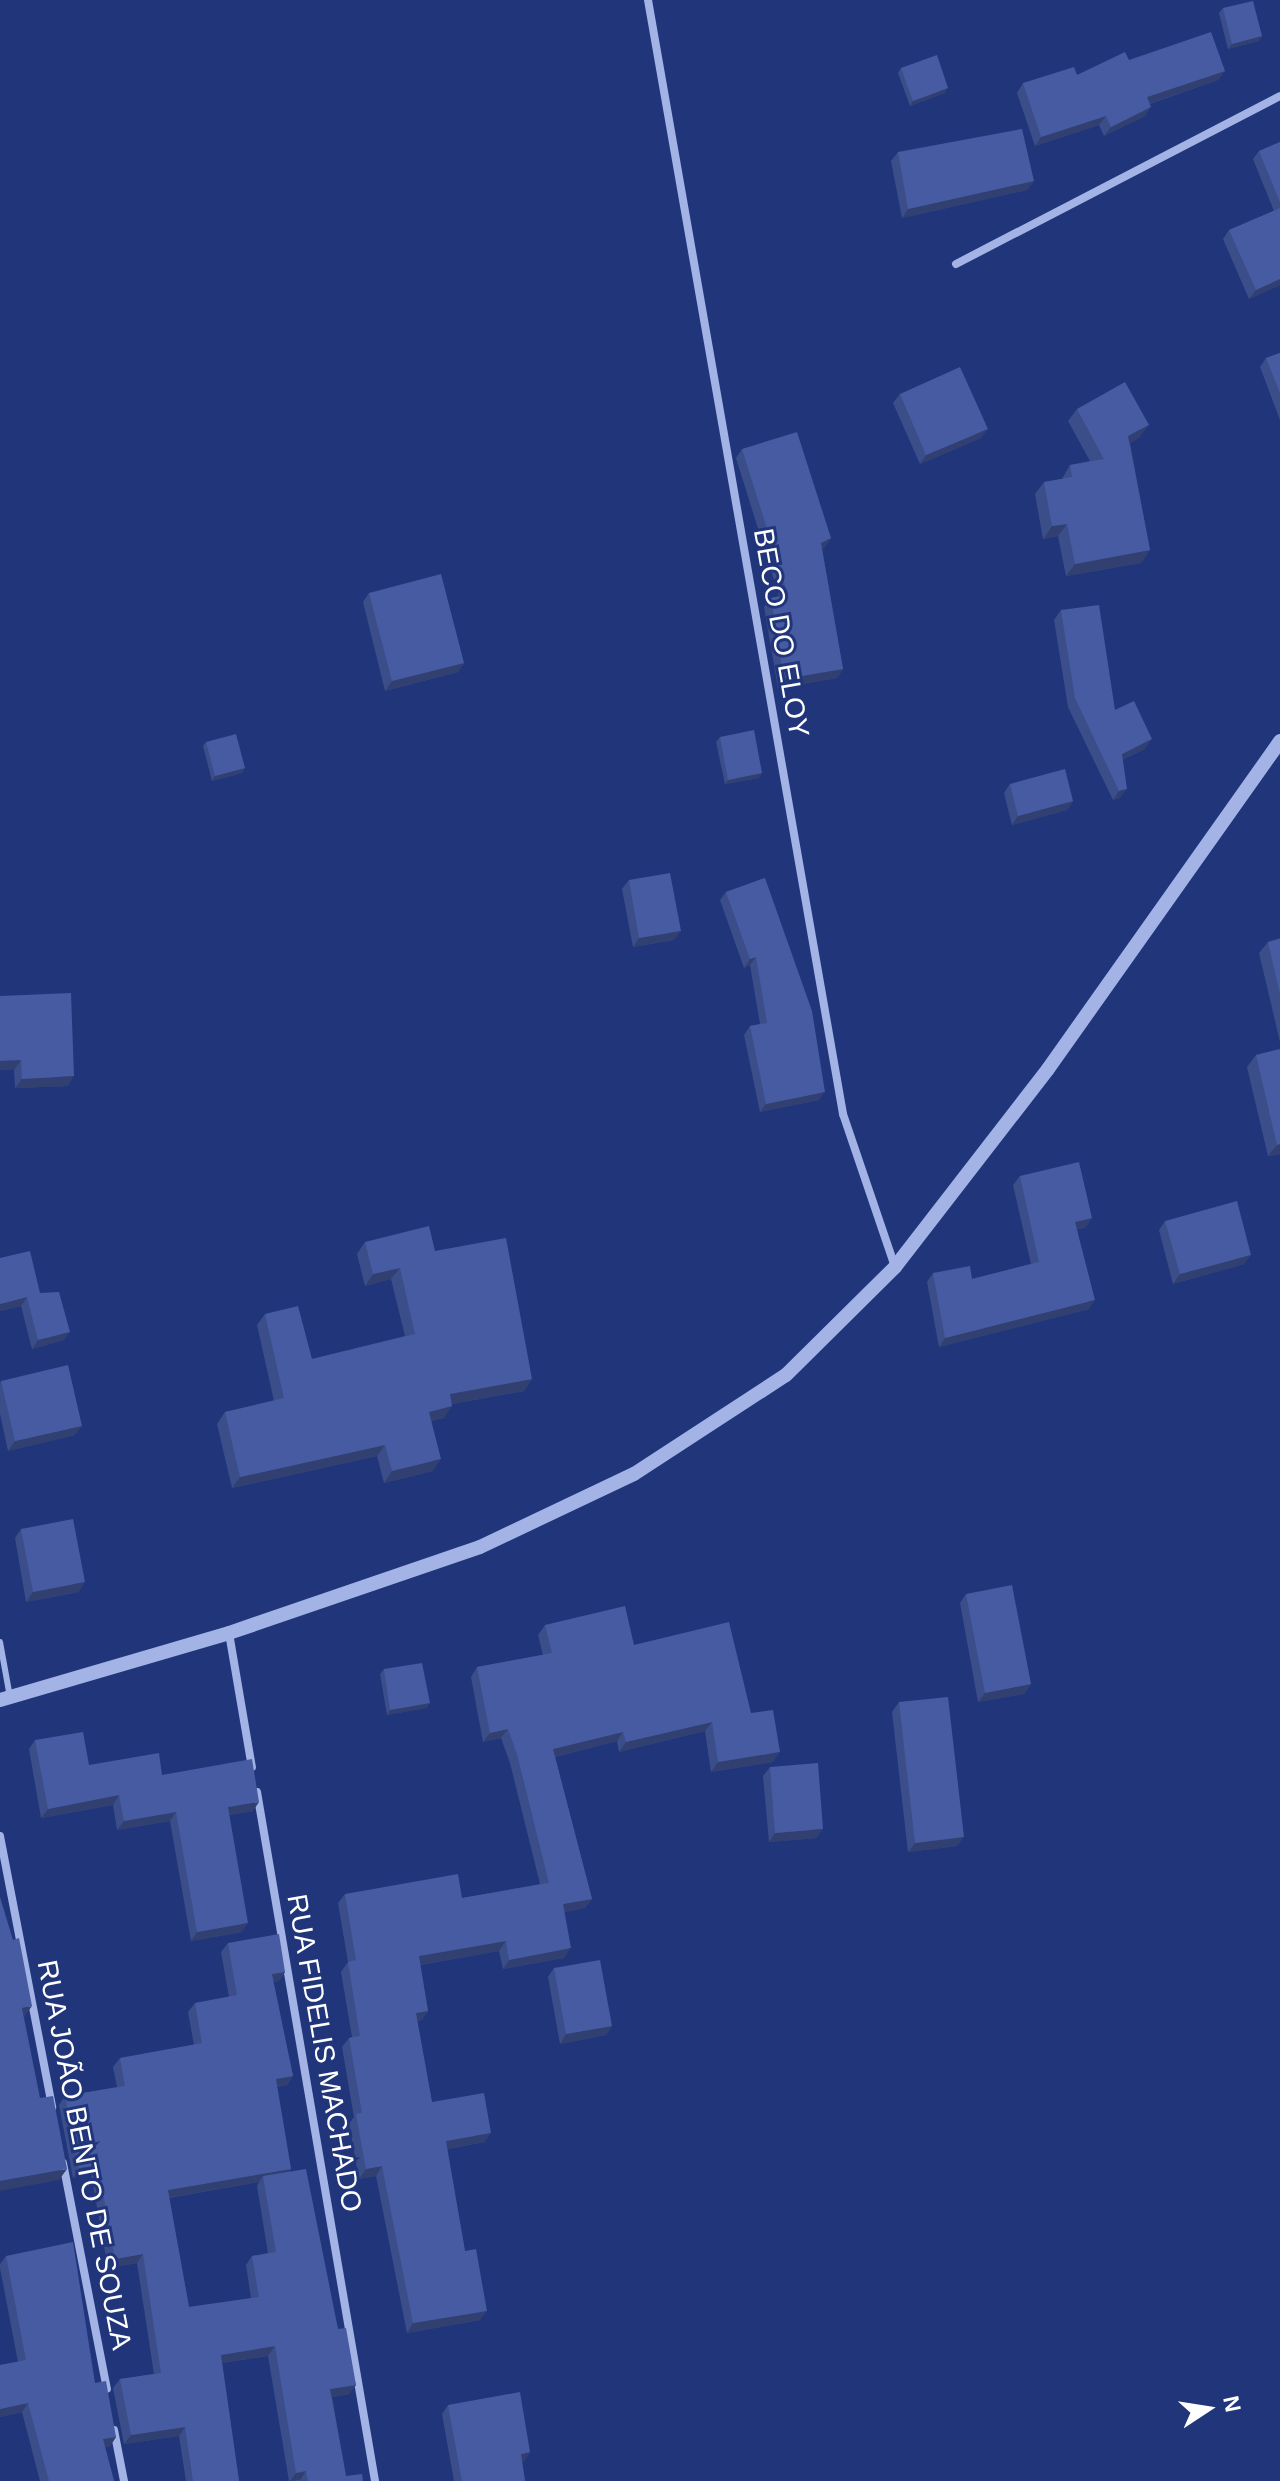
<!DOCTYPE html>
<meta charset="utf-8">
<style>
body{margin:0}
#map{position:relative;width:1280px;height:2481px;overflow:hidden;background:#21357a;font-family:Arial,sans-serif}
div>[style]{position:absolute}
.service>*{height:6px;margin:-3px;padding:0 3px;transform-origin:3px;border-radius:3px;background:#a3b3e5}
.minor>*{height:8px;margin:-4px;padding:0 4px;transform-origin:4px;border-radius:4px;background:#a3b3e5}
.tertiary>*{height:14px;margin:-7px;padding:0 7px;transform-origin:7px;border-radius:7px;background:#a3b3e5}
.wall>*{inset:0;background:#3c4e8a}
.shaded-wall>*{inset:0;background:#314071}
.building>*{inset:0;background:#465ba1}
span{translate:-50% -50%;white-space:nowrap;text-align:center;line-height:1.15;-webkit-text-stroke:6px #21357a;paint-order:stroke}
.street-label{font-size:28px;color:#fff}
.north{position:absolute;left:1168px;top:2369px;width:80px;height:80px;-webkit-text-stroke:6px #21357a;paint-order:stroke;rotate:78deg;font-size:22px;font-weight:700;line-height:32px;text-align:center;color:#fff}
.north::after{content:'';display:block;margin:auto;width:28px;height:36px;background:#fff;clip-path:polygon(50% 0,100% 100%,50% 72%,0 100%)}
</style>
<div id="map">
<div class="service">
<div style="left:0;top:1642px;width:56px;rotate:79.7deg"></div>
</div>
<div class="minor">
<div style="left:648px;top:0;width:1131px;rotate:80.07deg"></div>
<div style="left:843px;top:1114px;width:162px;rotate:71.2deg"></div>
<div style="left:956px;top:264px;width:365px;rotate:-27.4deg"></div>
<div style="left:229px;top:1633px;width:136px;rotate:80.3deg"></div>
<div style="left:257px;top:1792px;width:699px;rotate:80.28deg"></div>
<div style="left:0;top:1836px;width:276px;rotate:79.1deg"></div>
<div style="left:63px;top:2163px;width:230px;rotate:79deg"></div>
<div style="left:114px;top:2430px;width:52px;rotate:78.9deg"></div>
</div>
<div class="tertiary">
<div style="left:0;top:1700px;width:239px;rotate:-16.3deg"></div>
<div style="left:229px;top:1633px;width:265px;rotate:-18.9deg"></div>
<div style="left:480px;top:1547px;width:170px;rotate:-25.4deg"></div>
<div style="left:634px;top:1474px;width:181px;rotate:-33.1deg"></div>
<div style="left:786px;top:1375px;width:153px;rotate:-44.7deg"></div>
<div style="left:895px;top:1267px;width:250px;rotate:-52.3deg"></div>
<div style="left:1048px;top:1069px;width:402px;rotate:-54.7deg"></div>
</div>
<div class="wall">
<div style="clip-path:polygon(1223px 8px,1262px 36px,1259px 41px,1228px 49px,1219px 13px)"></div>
<div style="clip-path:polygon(1129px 60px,1225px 71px,1218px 80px,1150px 104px,1145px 116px,1104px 136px,1099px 125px,1035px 146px,1017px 93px,1023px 83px,1077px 75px)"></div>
<div style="clip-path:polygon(901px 68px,945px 93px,910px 106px,898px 73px)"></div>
<div style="clip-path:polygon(1280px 142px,1280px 285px,1249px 299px,1223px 239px,1229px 230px,1274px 211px,1253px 159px,1259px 151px)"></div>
<div style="clip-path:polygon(898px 152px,1034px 181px,1027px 190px,902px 218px,891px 161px)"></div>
<div style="clip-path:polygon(1280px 353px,1280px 420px,1260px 367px,1266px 358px)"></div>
<div style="clip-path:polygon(900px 394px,981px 438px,920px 464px,893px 403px)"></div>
<div style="clip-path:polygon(1077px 409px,1140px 437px,1130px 443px,1150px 550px,1141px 563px,1066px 576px,1058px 536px,1043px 539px,1035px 494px,1044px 482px,1062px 479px,1070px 465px,1090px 461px,1068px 421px)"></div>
<div style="clip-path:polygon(742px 449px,831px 538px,824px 548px,822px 549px,843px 669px,837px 678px,778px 688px,764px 607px,771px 598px,779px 596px,736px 458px)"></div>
<div style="clip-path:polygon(369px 593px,464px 663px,458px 672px,385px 691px,363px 602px)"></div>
<div style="clip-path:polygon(1061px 610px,1115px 710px,1145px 749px,1122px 760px,1120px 798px,1113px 800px,1068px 707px,1054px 620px)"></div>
<div style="clip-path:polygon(720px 737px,762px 773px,759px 778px,725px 784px,716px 742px)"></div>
<div style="clip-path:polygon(206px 742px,245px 768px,242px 773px,212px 781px,203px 746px)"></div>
<div style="clip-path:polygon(1010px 784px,1073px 801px,1067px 810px,1012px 825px,1004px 793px)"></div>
<div style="clip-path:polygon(765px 878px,819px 1100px,760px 1112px,744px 1035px,750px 1026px,760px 1024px,750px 965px,744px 968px,720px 900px,726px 892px)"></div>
<div style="clip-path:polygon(629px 880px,674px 940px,633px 947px,622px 889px)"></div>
<div style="clip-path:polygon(1280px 938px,1280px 1042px,1259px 953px,1268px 942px)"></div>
<div style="clip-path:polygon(0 996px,68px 1086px,15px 1088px,14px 1070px)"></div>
<div style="clip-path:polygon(1280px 1049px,1280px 1154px,1268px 1156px,1247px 1067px,1256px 1055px)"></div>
<div style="clip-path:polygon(1020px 1176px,1092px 1218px,1085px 1228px,1077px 1229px,1089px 1309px,939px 1347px,927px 1282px,933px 1273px,972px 1279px,1031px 1264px,1013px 1185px)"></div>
<div style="clip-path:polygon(1165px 1221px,1244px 1264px,1173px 1284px,1159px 1230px)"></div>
<div style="clip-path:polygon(365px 1242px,435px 1251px,532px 1379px,524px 1391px,452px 1404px,444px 1418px,431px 1421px,433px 1471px,384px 1483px,377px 1456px,232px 1488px,217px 1424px,225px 1412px,274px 1401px,257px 1325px,265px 1314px,312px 1359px,405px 1336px,391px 1279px,365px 1286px,357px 1254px)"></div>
<div style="clip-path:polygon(0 1258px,40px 1293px,64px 1340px,32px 1349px,21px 1306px,0 1311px)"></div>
<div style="clip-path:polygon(1px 1381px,75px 1435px,8px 1451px,0 1414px,0 1383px)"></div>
<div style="clip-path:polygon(21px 1529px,79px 1592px,26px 1602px,15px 1538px)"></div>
<div style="clip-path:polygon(966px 1594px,1031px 1684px,1024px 1694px,978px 1702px,960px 1603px)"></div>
<div style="clip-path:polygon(545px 1625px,634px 1645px,751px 1713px,773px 1762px,711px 1772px,705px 1731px,619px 1752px,617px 1741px,555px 1757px,592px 1899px,585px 1908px,564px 1912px,564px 1958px,503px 1969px,499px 1951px,420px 1965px,428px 2011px,422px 2020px,417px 2021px,432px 2102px,485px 2142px,447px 2149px,465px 2251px,480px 2320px,407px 2333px,376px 2176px,359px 2179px,349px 2124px,354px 2117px,342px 2047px,349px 2038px,352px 2037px,341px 1972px,348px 1962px,338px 1903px,345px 1894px,462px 1898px,540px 1884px,510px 1763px,501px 1738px,483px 1742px,471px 1677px,477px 1667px,543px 1655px,538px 1635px)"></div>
<div style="clip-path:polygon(384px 1669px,430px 1703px,426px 1708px,387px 1715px,380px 1674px)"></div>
<div style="clip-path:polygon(899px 1702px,957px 1846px,908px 1852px,892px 1712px)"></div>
<div style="clip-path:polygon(35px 1740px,89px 1765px,162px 1775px,253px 1811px,229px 1815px,242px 1932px,191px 1941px,170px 1821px,117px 1830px,113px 1805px,41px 1818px,29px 1749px)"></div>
<div style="clip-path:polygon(770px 1767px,817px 1838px,769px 1842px,763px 1776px)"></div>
<div style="clip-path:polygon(evenodd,228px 1943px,285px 1972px,279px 1981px,273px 1982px,293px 2076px,287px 2085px,277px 2087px,291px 2169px,289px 2172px,356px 2385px,349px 2394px,332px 2397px,346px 2476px,363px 2481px,289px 2481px,268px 2356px,222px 2363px,239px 2481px,186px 2481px,179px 2436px,124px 2444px,113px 2388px,120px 2379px,154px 2374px,137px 2263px,108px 2268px,91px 2174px,73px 2178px,59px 2105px,65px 2096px,117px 2087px,113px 2067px,120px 2058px,194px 2045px,188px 2012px,195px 2003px,229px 1997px,221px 1952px,228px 1943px,259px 2182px,257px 2186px,268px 2253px,252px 2256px,246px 2265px,251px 2298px,189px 2307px,169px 2198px,259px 2182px)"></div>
<div style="clip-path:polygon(554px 1968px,612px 2026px,606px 2035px,560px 2044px,548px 1977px)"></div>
<div style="clip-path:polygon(6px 2256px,95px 2383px,116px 2437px,110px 2446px,105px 2447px,114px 2481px,40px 2481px,22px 2412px,0 2417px,0 2365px,18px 2362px,0 2268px,0 2264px)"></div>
<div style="clip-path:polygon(448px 2405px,530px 2452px,524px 2461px,522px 2462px,525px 2481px,454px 2481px,442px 2414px)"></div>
</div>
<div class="shaded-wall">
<div style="clip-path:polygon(1262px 36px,1259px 41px,1228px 49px,1232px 44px)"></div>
<div style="clip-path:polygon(1225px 71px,1218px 80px,1140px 107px,1147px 97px)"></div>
<div style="clip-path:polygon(948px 88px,945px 93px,910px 106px,913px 101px)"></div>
<div style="clip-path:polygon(1151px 107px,1145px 116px,1104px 136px,1111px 127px)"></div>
<div style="clip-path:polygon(1106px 116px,1099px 125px,1035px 146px,1041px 137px)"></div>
<div style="clip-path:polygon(1034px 181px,1027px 190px,902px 218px,908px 209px)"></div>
<div style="clip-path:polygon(1280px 279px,1280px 285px,1249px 299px,1256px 290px)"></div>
<div style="clip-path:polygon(1149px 425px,1140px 437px,1120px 449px,1128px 436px)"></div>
<div style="clip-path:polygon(988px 429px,981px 438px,920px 464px,926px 455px)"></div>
<div style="clip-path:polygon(1067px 524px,1058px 536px,1043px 539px,1052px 526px)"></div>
<div style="clip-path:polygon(831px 538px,824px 548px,814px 553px,821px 543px)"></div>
<div style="clip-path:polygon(1150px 550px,1141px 563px,1066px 576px,1075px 564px)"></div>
<div style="clip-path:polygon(464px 663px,458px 672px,385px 691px,392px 681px)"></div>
<div style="clip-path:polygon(843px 669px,837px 678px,778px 688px,784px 679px)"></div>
<div style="clip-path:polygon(1152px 739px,1145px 749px,1115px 763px,1122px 754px)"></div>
<div style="clip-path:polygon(245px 768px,242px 773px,212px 781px,215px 776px)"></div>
<div style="clip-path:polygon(762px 773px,759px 778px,725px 784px,728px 780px)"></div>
<div style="clip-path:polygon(1127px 789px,1120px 798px,1113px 800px,1119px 791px)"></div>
<div style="clip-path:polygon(1073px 801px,1067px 810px,1012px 825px,1018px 816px)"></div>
<div style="clip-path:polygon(681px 931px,674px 940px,633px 947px,639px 938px)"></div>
<div style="clip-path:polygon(756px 957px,750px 965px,744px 968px,750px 959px)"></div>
<div style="clip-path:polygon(21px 1060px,14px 1070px,0 1070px,0 1061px)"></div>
<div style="clip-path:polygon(74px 1076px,68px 1086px,15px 1088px,22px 1079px)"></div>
<div style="clip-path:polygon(825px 1092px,819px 1100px,760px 1112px,766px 1104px)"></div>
<div style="clip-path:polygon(1280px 1144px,1280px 1154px,1268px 1156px,1277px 1145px)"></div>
<div style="clip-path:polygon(1092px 1218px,1085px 1228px,1069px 1231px,1075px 1222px)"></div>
<div style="clip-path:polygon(1251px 1255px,1244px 1264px,1173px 1284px,1180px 1274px)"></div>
<div style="clip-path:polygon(400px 1268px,391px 1279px,365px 1286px,373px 1274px)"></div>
<div style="clip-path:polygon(27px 1297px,21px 1306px,0 1311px,0 1304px)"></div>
<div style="clip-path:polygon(1095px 1300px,1089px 1309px,939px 1347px,945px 1338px)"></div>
<div style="clip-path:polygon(70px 1332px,64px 1340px,32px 1349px,38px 1340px)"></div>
<div style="clip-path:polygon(532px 1379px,524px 1391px,441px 1406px,450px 1394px)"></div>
<div style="clip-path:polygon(452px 1406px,444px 1418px,421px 1423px,429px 1412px)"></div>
<div style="clip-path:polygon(82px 1426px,75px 1435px,8px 1451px,15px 1441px)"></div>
<div style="clip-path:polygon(385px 1445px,377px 1456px,232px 1488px,240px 1477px)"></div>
<div style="clip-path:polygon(441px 1459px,433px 1471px,384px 1483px,392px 1471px)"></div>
<div style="clip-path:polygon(85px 1582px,79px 1592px,26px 1602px,33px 1592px)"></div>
<div style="clip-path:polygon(1031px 1684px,1024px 1694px,978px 1702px,985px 1693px)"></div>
<div style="clip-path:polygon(430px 1703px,426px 1708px,387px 1715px,390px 1710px)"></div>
<div style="clip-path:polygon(712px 1722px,705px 1731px,619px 1752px,626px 1742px)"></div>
<div style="clip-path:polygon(508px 1729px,501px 1738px,483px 1742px,490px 1733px)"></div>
<div style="clip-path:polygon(623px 1732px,617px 1741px,546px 1759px,553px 1749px)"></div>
<div style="clip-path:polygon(780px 1752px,773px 1762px,711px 1772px,718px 1762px)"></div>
<div style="clip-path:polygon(119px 1795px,113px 1805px,41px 1818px,48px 1809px)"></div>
<div style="clip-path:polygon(259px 1802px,253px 1811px,221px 1816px,228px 1807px)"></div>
<div style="clip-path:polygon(176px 1812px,170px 1821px,117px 1830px,124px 1821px)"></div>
<div style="clip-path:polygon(823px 1829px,817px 1838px,769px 1842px,775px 1833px)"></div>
<div style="clip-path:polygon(964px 1837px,957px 1846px,908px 1852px,915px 1843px)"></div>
<div style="clip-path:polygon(592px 1899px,585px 1908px,556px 1913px,563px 1904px)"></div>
<div style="clip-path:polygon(248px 1923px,242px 1932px,191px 1941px,197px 1932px)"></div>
<div style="clip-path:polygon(506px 1941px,499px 1951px,412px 1966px,419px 1956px)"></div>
<div style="clip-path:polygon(571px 1948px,564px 1958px,503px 1969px,509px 1960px)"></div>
<div style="clip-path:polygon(285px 1972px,279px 1981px,265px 1984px,272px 1974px)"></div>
<div style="clip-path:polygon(32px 2006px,24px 2017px,22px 2008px)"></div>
<div style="clip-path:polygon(428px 2011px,422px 2020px,409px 2022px,416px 2013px)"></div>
<div style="clip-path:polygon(612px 2026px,606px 2035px,560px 2044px,566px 2034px)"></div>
<div style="clip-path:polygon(293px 2076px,287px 2085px,269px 2088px,276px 2079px)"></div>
<div style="clip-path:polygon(491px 2133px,485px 2142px,439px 2150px,446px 2141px)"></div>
<div style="clip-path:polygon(98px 2165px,91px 2174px,73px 2178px,79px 2168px)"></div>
<div style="clip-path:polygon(382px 2166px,376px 2176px,359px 2179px,366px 2169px)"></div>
<div style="clip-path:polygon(67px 2169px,59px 2180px,0 2191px,0 2181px)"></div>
<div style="clip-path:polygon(291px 2169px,285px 2178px,263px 2176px,259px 2182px,161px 2199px,168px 2190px)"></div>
<div style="clip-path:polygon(143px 2254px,137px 2263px,108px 2268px,115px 2259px)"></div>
<div style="clip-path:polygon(487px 2311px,480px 2320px,407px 2333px,413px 2323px)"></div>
<div style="clip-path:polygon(275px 2346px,268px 2356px,214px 2364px,221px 2355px)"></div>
<div style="clip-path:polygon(356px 2385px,349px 2394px,324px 2399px,330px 2389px)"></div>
<div style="clip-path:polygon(28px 2403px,22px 2412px,0 2417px,0 2409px)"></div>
<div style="clip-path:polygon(185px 2427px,179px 2436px,124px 2444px,131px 2435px)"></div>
<div style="clip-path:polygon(116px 2437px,110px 2446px,97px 2448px,103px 2439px)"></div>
<div style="clip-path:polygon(530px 2452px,524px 2461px,514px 2463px,521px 2454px)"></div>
<div style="clip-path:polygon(306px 2471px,300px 2480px,290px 2481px,296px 2473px)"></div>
</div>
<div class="building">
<div style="clip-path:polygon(1253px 1px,1262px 36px,1232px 44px,1223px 8px)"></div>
<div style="clip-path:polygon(1211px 32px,1225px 71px,1147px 97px,1151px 107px,1111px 127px,1106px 116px,1041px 137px,1023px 83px,1074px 67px,1077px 75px,1125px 52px,1129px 60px)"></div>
<div style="clip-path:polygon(937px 55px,948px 88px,913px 101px,901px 68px)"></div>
<div style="clip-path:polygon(1022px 129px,1034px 181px,908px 209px,898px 152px)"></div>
<div style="clip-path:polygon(1280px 142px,1280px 202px,1259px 151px)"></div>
<div style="clip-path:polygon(1280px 208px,1280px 279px,1256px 290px,1229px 230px)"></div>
<div style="clip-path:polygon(1280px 353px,1280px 393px,1266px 358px)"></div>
<div style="clip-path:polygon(960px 367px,988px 429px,926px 455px,900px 394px)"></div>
<div style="clip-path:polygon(1125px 382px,1149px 425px,1128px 436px,1150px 550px,1075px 564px,1067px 524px,1052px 526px,1044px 482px,1072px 477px,1070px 465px,1104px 459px,1077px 409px)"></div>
<div style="clip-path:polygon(797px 432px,831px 538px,821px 543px,843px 669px,784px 679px,771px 598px,788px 595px,742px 449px)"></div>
<div style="clip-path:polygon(441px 574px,464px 663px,392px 681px,369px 593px)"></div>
<div style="clip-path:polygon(1099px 605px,1115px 710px,1134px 701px,1152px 739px,1122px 754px,1127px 789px,1119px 791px,1075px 698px,1061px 610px)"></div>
<div style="clip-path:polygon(754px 730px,762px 773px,728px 780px,720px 737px)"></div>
<div style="clip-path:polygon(236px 734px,245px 768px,215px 776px,206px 742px)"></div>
<div style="clip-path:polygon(1065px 769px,1073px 801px,1018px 816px,1010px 784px)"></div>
<div style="clip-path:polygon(670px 873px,681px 931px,639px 938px,629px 880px)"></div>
<div style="clip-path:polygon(765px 878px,812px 1011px,825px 1092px,766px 1104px,750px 1026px,767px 1023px,756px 957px,750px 959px,726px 892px)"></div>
<div style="clip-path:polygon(1280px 939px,1280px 994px,1268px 942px)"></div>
<div style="clip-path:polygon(71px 993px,74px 1076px,22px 1079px,21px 1060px,0 1061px,0 996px)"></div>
<div style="clip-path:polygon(1280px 1049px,1280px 1144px,1277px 1145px,1256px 1055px)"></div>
<div style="clip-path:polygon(1079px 1162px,1092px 1218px,1075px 1222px,1095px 1300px,945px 1338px,933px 1273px,970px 1266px,972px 1279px,1039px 1262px,1020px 1176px)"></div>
<div style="clip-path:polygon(1237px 1201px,1251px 1255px,1180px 1274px,1165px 1221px)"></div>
<div style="clip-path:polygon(429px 1226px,435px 1251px,506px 1238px,532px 1379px,450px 1394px,452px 1406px,429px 1412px,441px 1459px,392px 1471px,385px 1445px,240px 1477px,225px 1412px,284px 1398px,265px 1314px,298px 1306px,312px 1359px,415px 1334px,400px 1268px,373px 1274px,365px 1242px)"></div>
<div style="clip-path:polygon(30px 1251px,40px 1293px,59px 1292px,70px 1332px,38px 1340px,27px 1297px,0 1304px,0 1258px)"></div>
<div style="clip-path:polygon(68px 1365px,82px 1426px,15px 1441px,1px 1381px)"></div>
<div style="clip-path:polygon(73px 1519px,85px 1582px,33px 1592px,21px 1529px)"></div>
<div style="clip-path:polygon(1012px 1585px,1031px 1684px,985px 1693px,966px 1594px)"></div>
<div style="clip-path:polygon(625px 1606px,634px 1645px,729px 1622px,751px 1713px,773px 1710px,780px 1752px,718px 1762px,712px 1722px,626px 1742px,623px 1732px,553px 1749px,592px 1899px,563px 1904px,571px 1948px,509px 1960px,506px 1941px,419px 1956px,428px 2011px,416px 2013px,432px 2102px,484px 2093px,491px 2133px,446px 2141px,465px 2251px,476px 2249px,487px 2311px,413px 2323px,382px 2166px,366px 2169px,356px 2114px,362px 2113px,349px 2038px,360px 2036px,348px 1962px,356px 1960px,345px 1894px,458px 1874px,462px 1898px,549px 1883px,517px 1754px,508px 1729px,490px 1733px,477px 1667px,552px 1653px,545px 1625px)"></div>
<div style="clip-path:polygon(422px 1663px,430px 1703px,390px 1710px,384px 1669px)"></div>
<div style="clip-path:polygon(948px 1697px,964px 1837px,915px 1843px,899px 1702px)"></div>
<div style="clip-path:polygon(83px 1732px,89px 1765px,159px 1753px,162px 1775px,252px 1759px,259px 1802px,228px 1807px,248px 1923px,197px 1932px,176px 1812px,124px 1821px,119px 1795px,48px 1809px,35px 1740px)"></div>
<div style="clip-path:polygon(818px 1763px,823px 1829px,775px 1833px,770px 1767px)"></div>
<div style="clip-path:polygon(0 1897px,13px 1940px,19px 1938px,32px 2006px,22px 2008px,40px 2098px,53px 2096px,67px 2169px,0 2181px)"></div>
<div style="clip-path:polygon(279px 1934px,285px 1972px,272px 1974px,293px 2076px,276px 2079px,291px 2169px,168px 2190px,189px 2307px,259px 2297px,252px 2256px,276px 2252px,263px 2176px,306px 2169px,338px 2329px,346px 2328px,356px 2385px,330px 2389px,346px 2476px,362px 2474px,363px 2481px,308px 2481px,306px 2471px,296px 2473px,275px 2346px,221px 2355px,239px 2481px,193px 2481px,185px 2427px,131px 2435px,120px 2379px,161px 2373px,143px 2254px,115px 2259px,98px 2165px,79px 2168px,65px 2096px,125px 2086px,120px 2058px,202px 2043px,195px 2003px,237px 1995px,228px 1943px)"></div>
<div style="clip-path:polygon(600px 1960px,612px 2026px,566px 2034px,554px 1968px)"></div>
<div style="clip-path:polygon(73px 2242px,95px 2383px,106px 2381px,116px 2437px,103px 2439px,114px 2481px,49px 2481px,28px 2403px,0 2409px,0 2365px,26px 2360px,6px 2256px)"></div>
<div style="clip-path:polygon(520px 2392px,530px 2452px,521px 2454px,525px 2481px,462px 2481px,448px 2405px)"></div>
</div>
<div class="street-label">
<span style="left:781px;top:633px;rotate:80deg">BECO DO ELOY</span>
<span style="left:324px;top:2053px;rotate:80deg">RUA FIDELIS MACHADO</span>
<span style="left:84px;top:2155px;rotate:79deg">RUA JOÃO BENTO DE SOUZA</span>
</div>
<div class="north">N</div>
</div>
